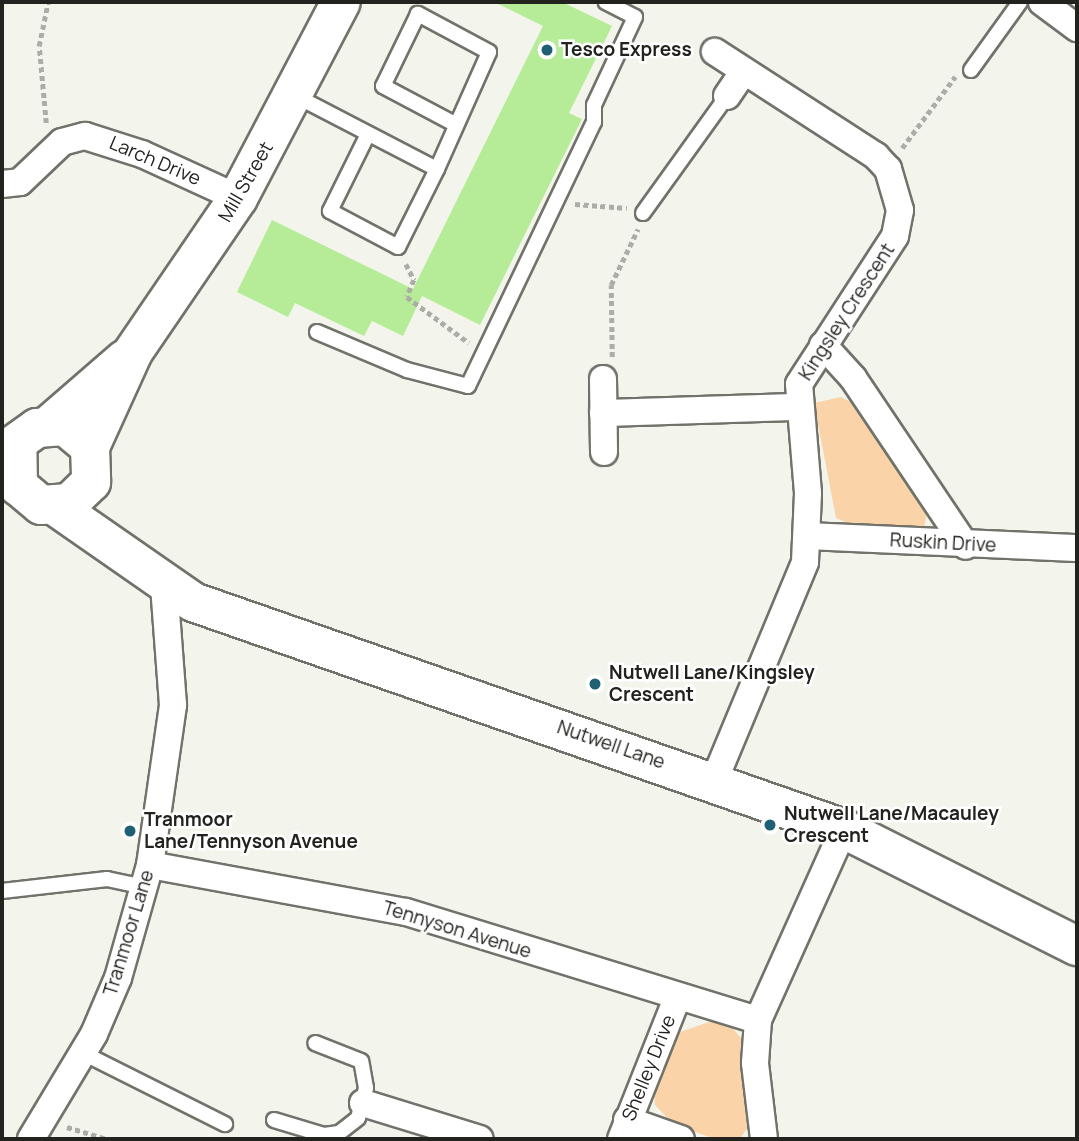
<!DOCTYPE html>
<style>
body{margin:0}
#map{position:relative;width:1079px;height:1141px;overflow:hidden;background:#f3f4eb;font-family:Manrope,sans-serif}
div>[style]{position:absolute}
.green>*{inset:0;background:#fad3a9}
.building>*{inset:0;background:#b6ec98}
.path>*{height:4.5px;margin-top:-2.25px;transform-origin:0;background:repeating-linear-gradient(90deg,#acada6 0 5px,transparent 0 8.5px)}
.roads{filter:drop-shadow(2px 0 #71726a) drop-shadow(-2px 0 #71726a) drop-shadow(0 2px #71726a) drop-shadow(0 -2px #71726a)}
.lane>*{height:14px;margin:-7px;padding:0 7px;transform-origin:7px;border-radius:7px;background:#fff}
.street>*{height:26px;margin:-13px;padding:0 13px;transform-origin:13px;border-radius:13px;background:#fff}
.secondary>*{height:38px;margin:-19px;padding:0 19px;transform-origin:19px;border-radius:19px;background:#fff}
.dots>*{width:19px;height:19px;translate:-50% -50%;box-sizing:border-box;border:4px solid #fff;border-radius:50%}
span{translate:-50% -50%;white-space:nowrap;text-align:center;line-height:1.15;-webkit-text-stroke:5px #fff;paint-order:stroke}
.poi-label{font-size:19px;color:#22221f;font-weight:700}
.left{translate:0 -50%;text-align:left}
.street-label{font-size:19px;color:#22221f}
.frame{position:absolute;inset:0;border:4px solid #22221f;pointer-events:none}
</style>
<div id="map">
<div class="green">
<div style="clip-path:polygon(841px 397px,853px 403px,929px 503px,924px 528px,854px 526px,836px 518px,814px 403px)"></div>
<div style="clip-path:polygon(715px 1020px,730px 1025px,746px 1044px,750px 1124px,740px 1139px,716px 1139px,674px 1125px,655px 1105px,654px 1092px,680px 1032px)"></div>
</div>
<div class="building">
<div style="clip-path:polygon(494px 2px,562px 2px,612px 26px,569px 113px,582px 119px,480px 325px,422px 296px,403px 336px,372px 321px,364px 336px,295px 303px,288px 317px,237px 292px,272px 220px,413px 289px,543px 26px)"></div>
</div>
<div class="path">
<div style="left:46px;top:123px;width:77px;rotate:-95.2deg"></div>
<div style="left:39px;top:46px;width:45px;rotate:-78.4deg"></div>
<div style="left:902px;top:148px;width:89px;rotate:-53.3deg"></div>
<div style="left:575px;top:204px;width:52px;rotate:4.4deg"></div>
<div style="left:406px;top:264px;width:18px;rotate:63deg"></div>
<div style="left:414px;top:280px;width:18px;rotate:112deg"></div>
<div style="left:407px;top:297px;width:77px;rotate:36.6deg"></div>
<div style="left:612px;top:357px;width:72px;rotate:-90.8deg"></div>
<div style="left:611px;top:285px;width:62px;rotate:-64.3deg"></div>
<div style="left:67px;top:1127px;width:42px;rotate:16.7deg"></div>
</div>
<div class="roads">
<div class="lane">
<div style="left:971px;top:70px;width:84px;rotate:-54.2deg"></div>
<div style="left:294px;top:95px;width:161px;rotate:27.4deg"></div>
<div style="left:437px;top:169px;width:128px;rotate:-66deg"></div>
<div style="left:489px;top:52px;width:81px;rotate:-151.8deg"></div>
<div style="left:418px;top:14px;width:80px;rotate:115.9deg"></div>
<div style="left:383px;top:86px;width:79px;rotate:27.9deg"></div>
<div style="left:368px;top:134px;width:86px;rotate:116.3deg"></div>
<div style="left:330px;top:211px;width:77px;rotate:27.9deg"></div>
<div style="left:398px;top:247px;width:87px;rotate:-63.4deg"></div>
<div style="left:643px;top:213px;width:144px;rotate:-54.3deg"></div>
<div style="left:317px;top:332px;width:98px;rotate:22.9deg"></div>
<div style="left:407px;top:370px;width:63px;rotate:14.7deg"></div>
<div style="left:468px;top:386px;width:293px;rotate:-64.5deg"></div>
<div style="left:594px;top:122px;width:17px;rotate:-90deg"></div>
<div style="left:594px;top:105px;width:97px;rotate:-65deg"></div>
<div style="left:635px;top:17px;width:33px;rotate:-153deg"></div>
<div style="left:2px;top:891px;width:106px;rotate:-6.5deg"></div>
<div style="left:107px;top:879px;width:39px;rotate:12deg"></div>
<div style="left:83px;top:1053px;width:159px;rotate:26.6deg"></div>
<div style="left:274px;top:1120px;width:52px;rotate:16.7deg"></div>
<div style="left:324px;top:1135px;width:15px;rotate:-8deg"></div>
<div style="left:339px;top:1133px;width:24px;rotate:-38deg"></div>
<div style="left:358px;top:1118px;width:31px;rotate:-75deg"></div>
<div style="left:366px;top:1088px;width:27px;rotate:-100deg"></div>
<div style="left:361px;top:1061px;width:49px;rotate:-158.6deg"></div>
</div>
<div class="street">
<div style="left:1042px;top:2px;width:44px;rotate:36.6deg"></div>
<div style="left:727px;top:96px;width:30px;rotate:-56deg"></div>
<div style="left:2px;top:184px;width:18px;rotate:-6deg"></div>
<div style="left:20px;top:182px;width:58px;rotate:-43.6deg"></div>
<div style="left:62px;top:142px;width:24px;rotate:-15deg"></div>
<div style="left:85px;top:136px;width:60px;rotate:17.5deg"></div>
<div style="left:142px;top:154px;width:106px;rotate:24.6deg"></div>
<div style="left:823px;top:345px;width:45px;rotate:47.7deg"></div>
<div style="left:853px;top:378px;width:202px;rotate:56.1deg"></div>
<div style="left:603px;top:379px;width:73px;rotate:89.2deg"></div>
<div style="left:603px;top:413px;width:193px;rotate:-1.8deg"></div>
<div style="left:809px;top:536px;width:268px;rotate:2.6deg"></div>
<div style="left:714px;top:781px;width:237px;rotate:-67.4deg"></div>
<div style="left:805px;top:562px;width:69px;rotate:-87.5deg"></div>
<div style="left:808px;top:493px;width:109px;rotate:-94.7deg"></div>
<div style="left:799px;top:384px;width:176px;rotate:-57deg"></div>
<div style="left:895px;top:236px;width:26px;rotate:-79deg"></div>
<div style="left:900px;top:210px;width:43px;rotate:-106.3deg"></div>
<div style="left:888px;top:169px;width:18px;rotate:-133deg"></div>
<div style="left:876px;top:156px;width:192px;rotate:-147.1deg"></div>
<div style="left:150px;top:865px;width:260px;rotate:10.4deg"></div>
<div style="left:406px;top:912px;width:368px;rotate:17.1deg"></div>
<div style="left:363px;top:1103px;width:122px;rotate:17.1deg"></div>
<div style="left:627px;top:1120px;width:57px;rotate:19.4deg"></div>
<div style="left:31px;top:1139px;width:122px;rotate:-59deg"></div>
<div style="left:94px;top:1034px;width:61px;rotate:-66.8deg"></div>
<div style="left:118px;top:978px;width:117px;rotate:-74.2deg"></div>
<div style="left:150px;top:865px;width:162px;rotate:-81.8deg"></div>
<div style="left:173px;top:705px;width:121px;rotate:-94.3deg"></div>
<div style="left:621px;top:1139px;width:152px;rotate:-68.3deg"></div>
<div style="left:764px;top:1139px;width:77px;rotate:-96.8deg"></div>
<div style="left:755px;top:1063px;width:43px;rotate:-86deg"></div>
<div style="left:758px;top:1020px;width:209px;rotate:-65.8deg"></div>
</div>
<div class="secondary">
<div style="left:50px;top:424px;width:98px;rotate:-40.9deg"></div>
<div style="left:90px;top:447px;width:104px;rotate:-65.6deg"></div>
<div style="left:133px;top:352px;width:186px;rotate:-55.7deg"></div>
<div style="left:238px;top:198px;width:221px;rotate:-62.3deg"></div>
<div style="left:2px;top:453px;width:43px;rotate:-35.5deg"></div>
<div style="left:37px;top:428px;width:28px;rotate:-4deg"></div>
<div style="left:65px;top:426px;width:33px;rotate:40deg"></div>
<div style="left:90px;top:447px;width:35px;rotate:88deg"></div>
<div style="left:91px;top:482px;width:30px;rotate:136deg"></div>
<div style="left:69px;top:503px;width:28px;rotate:176deg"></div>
<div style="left:41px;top:505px;width:30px;rotate:-140deg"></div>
<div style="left:18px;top:486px;width:39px;rotate:-91deg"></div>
<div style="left:55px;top:506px;width:168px;rotate:34.8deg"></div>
<div style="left:193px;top:602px;width:689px;rotate:19.22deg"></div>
<div style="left:844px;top:829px;width:261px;rotate:26.7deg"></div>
</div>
</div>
<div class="dots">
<div style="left:547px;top:50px;background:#206075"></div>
<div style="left:595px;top:684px;background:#206075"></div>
<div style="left:770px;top:825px;background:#206075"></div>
<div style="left:130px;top:831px;background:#206075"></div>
</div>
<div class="poi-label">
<span class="left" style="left:561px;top:50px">Tesco Express</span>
<span class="left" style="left:609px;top:684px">Nutwell Lane/Kingsley<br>Crescent</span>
<span class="left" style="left:784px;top:825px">Nutwell Lane/Macauley<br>Crescent</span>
<span class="left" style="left:144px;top:831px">Tranmoor<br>Lane/Tennyson Avenue</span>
</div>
<div class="street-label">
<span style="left:155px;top:161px;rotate:23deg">Larch Drive</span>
<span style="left:246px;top:182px;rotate:-60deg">Mill Street</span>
<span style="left:847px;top:312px;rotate:-57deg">Kingsley Crescent</span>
<span style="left:943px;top:543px;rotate:3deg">Ruskin Drive</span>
<span style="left:611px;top:745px;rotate:19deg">Nutwell Lane</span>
<span style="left:457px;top:930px;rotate:17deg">Tennyson Avenue</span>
<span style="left:129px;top:933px;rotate:-73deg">Tranmoor Lane</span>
<span style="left:649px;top:1068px;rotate:-68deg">Shelley Drive</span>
</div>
<div class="frame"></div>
</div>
